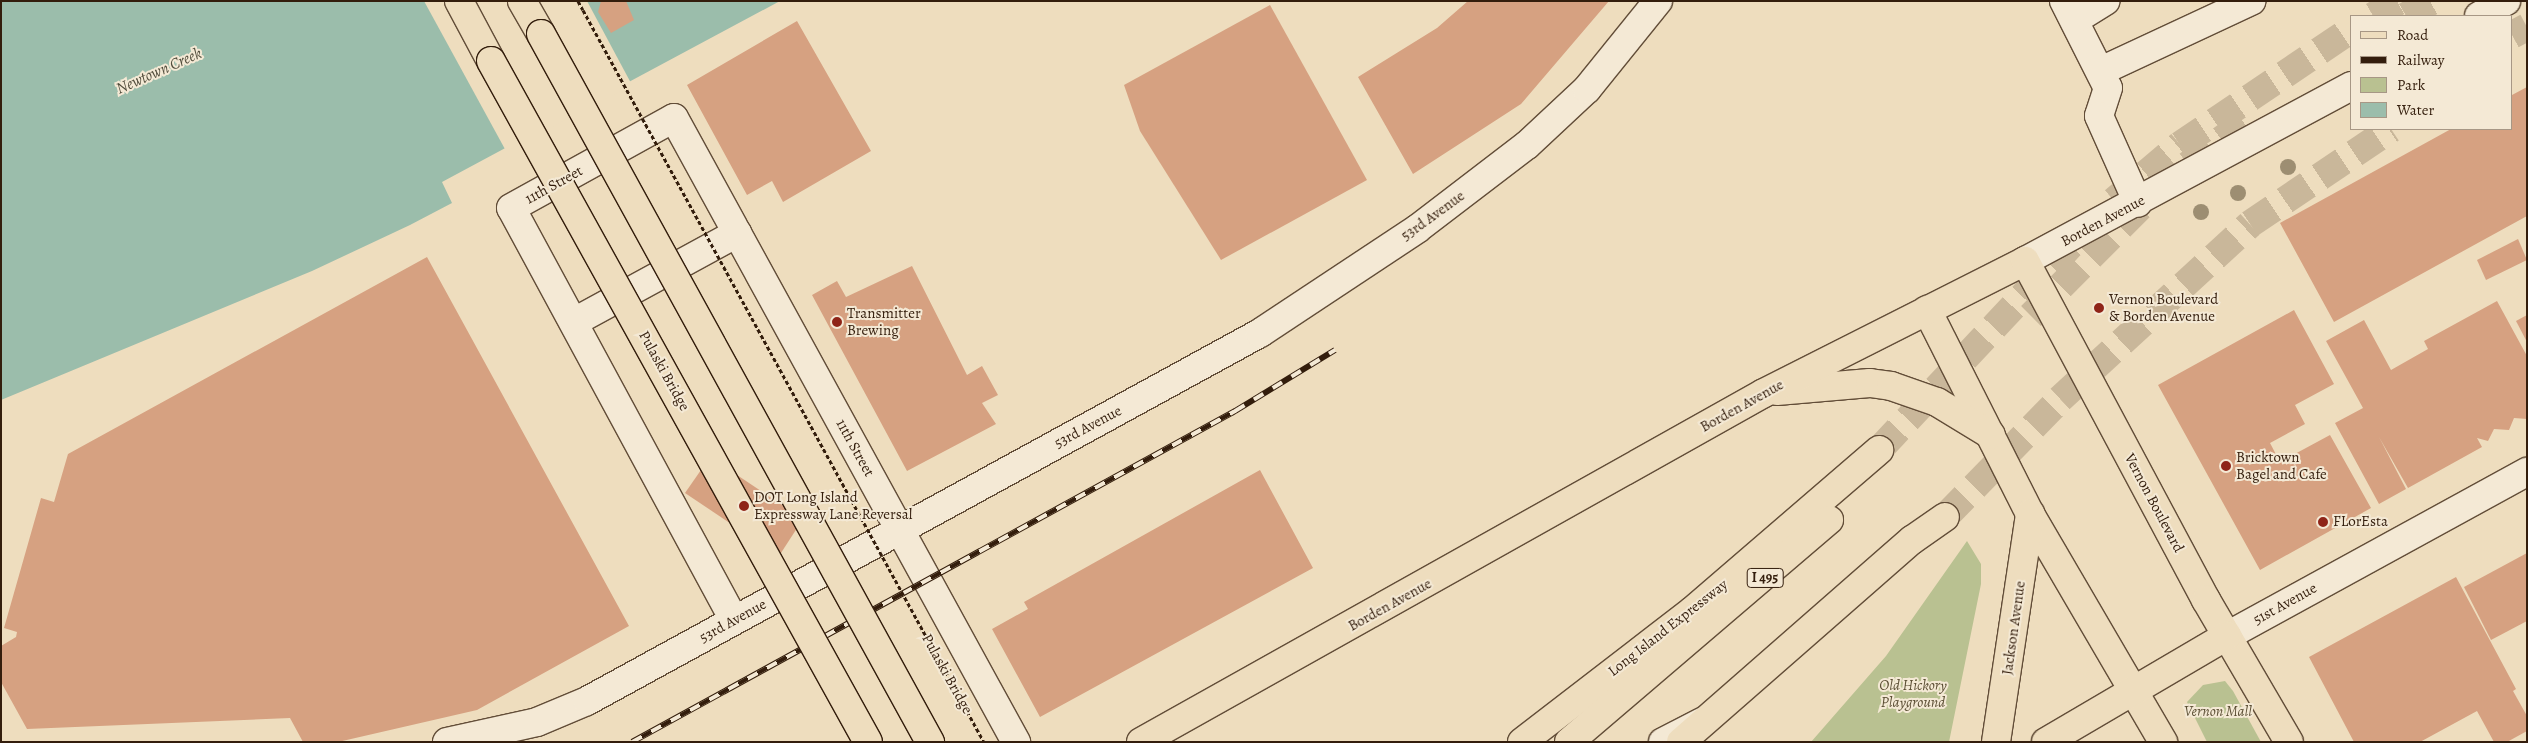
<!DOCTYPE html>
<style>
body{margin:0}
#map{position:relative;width:2528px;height:743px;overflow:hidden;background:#eeddbe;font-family:Alegreya,serif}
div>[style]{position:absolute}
.green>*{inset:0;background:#b9c191}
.water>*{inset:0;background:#9bbdab}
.pier>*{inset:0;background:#eeddbe}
.building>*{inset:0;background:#d6a181}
.highway-tunnel>*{height:28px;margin-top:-14px;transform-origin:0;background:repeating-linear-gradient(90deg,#c9b79a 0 28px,transparent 0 42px)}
.path>*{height:3px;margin-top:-1.5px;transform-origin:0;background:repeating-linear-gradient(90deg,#331d0c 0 4px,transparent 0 6.5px)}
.roads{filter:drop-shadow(1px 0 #624d38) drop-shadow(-1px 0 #624d38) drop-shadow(0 1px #624d38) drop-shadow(0 -1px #624d38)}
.minor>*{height:28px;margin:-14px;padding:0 14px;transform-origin:14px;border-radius:14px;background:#f4e9d5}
.major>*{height:28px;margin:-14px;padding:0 14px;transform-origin:14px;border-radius:14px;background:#eeddbe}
.highway>*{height:28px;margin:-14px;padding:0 14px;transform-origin:14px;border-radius:14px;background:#eeddbe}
.rail>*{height:5.5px;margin-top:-2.75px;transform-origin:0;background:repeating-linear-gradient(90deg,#f4e9d5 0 11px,#331d0c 0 22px);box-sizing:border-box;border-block:1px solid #331d0c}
.path-bridge>*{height:3px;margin-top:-1.5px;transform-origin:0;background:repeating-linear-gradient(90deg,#331d0c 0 4px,transparent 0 6.5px)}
.bridges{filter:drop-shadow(1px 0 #331d0c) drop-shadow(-1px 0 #331d0c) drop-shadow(0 1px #331d0c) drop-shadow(0 -1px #331d0c)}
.major-bridge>*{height:28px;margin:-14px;padding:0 14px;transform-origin:14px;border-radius:14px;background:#eeddbe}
.trees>*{width:16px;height:16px;margin:-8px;border-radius:50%;background:#9d8e72}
.dots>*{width:14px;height:14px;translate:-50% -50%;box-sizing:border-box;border:2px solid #f4e9d5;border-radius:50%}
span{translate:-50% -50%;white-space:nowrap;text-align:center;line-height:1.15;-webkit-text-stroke:4px #f4e9d5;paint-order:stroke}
.shield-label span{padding:1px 4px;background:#f4e9d5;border:1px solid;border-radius:4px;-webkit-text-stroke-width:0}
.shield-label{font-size:14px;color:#331d0c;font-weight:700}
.street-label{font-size:15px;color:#331d0c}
.poi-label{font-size:15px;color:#331d0c}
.left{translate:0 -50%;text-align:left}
.park-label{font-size:15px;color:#5b4e34;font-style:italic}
.water-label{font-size:16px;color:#524d3c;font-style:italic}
.frame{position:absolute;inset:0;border:2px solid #331d0c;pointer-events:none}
.legend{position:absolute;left:2350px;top:15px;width:162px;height:115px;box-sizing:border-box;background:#f4e9d5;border:1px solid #a79785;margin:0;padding:6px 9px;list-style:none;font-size:15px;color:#331d0c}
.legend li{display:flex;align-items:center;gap:10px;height:25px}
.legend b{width:25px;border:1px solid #a79785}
</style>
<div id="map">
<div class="green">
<div style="clip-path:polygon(1967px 541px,1981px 564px,1981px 584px,1949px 742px,1811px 742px,1886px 656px)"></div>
<div style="clip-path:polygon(2225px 681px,2233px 691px,2261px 742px,2207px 742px,2187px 702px,2203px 685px)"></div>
</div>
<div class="water">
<div style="clip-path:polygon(1px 1px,780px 1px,442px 182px,452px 203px,410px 225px,312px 271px,1px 400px)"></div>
</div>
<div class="pier">
<div style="clip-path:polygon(424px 1px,587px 1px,632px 85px,506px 151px)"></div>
</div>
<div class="building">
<div style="clip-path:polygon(601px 1px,626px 1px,634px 20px,611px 33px,598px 12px)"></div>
<div style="clip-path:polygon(1468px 1px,1609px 1px,1521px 104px,1413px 174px,1358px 77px,1437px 28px)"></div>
<div style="clip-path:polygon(1270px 5px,1367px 180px,1221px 260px,1140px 131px,1124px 85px)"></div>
<div style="clip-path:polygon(797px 21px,871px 151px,783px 202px,772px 181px,747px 195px,687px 85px)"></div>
<div style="clip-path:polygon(2527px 87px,2527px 216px,2334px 322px,2280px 223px,2451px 129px,2512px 129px,2512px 95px)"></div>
<div style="clip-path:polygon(2518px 239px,2527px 260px,2486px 280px,2477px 260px)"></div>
<div style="clip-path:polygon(427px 257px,629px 626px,477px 710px,338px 742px,303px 742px,290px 718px,27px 729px,1px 682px,1px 646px,16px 637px,17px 632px,4px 628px,41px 498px,54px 502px,68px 454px)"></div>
<div style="clip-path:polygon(912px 266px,967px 375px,982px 366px,998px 395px,982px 403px,996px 424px,907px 471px,812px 295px,837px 281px,846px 297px)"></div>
<div style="clip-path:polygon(2497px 301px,2527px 356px,2527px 419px,2514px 418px,2509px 430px,2494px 429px,2488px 441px,2477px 438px,2482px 447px,2408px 488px,2379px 437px,2406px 489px,2379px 504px,2335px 423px,2363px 408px,2326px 341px,2364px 320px,2391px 370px,2428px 349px,2424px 341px)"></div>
<div style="clip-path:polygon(2294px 310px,2334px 384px,2295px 405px,2305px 424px,2270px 443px,2280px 462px,2330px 435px,2371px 508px,2260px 570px,2158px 385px)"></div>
<div style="clip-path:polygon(2527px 315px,2527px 342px,2516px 321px)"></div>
<div style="clip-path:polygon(710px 457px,803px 519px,779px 556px,685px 493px)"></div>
<div style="clip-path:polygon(1260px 470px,1313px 568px,1040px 717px,992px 629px,1028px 609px,1024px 602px)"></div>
<div style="clip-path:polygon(2527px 553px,2527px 621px,2491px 640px,2464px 587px)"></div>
<div style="clip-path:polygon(2456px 577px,2516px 689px,2513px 691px,2527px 716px,2527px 731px,2507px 742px,2494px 742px,2477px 711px,2420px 742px,2354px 742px,2309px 657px)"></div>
</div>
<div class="highway-tunnel">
<div style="left:2373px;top:16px;width:30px;rotate:-30deg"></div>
<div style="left:2406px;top:16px;width:30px;rotate:-30deg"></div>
<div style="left:2512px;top:35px;width:17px;rotate:-28deg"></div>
<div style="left:2188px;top:165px;width:81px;rotate:-37deg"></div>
<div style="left:2114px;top:201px;width:87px;rotate:-40.3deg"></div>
<div style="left:2180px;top:145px;width:207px;rotate:-34deg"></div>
<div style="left:2031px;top:316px;width:160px;rotate:-45deg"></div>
<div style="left:1879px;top:450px;width:297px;rotate:-46.9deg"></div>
<div style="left:1945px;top:517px;width:165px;rotate:-45.7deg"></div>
<div style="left:2060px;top:399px;width:258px;rotate:-42.6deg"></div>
<div style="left:2250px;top:224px;width:170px;rotate:-34deg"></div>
</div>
<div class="path">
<div style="left:578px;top:1px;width:10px;rotate:61deg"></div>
</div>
<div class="roads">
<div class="minor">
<div style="left:2064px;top:1px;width:97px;rotate:63.2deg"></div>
<div style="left:2108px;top:88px;width:29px;rotate:108deg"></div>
<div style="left:2099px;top:116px;width:95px;rotate:65.9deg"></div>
<div style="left:2479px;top:16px;width:31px;rotate:-29deg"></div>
<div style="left:2075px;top:20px;width:36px;rotate:-32deg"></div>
<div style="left:2101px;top:71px;width:166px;rotate:-25deg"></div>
<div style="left:2025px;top:261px;width:371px;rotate:-28.2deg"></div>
<div style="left:574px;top:322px;width:186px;rotate:-28.6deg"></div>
<div style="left:734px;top:620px;width:468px;rotate:-118.4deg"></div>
<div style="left:511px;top:208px;width:186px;rotate:-28.9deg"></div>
<div style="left:674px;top:118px;width:712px;rotate:61.27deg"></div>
<div style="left:2227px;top:636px;width:342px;rotate:-28.7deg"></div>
<div style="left:447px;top:742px;width:92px;rotate:-12.5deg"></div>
<div style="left:537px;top:722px;width:54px;rotate:-22.8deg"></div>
<div style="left:587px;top:701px;width:767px;rotate:-28.67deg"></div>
<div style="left:1260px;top:333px;width:188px;rotate:-33.5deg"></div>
<div style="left:1417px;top:229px;width:138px;rotate:-37.4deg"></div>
<div style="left:1527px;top:145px;width:82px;rotate:-43deg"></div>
<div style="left:1587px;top:89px;width:113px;rotate:-51.1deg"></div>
<div style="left:1663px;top:742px;width:44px;rotate:-27.1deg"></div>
</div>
<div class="major">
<div style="left:459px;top:1px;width:68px;rotate:61.9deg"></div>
<div style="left:522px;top:1px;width:38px;rotate:60deg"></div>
<div style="left:1927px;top:310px;width:229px;rotate:63.2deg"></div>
<div style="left:2030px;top:514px;width:264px;rotate:59.7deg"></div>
<div style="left:1777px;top:391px;width:93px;rotate:-4.9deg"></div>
<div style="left:1870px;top:383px;width:21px;rotate:8deg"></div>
<div style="left:1891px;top:386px;width:49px;rotate:19.2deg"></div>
<div style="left:1937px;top:402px;width:63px;rotate:31.4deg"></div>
<div style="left:1141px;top:742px;width:714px;rotate:-29.26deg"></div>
<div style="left:1764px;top:393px;width:292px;rotate:-26.8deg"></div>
<div style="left:2025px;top:261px;width:384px;rotate:61.9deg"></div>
<div style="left:2206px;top:600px;width:164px;rotate:59.7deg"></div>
<div style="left:1996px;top:742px;width:231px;rotate:-81.5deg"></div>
<div style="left:2046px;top:742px;width:210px;rotate:-30.4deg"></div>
</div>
<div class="highway">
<div style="left:1522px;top:742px;width:215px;rotate:-37.6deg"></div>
<div style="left:1692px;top:611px;width:247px;rotate:-40.7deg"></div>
<div style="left:1569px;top:742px;width:342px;rotate:-40.5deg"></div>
<div style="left:1681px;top:742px;width:307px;rotate:-41.2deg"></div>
<div style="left:1912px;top:540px;width:40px;rotate:-34.9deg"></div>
</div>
</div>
<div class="rail">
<div style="left:632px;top:742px;width:688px;rotate:-28.76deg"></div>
<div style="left:1235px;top:411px;width:117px;rotate:-31.4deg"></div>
</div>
<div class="path-bridge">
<div style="left:583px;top:10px;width:835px;rotate:61.29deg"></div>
</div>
<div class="bridges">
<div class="major-bridge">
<div style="left:541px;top:34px;width:808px;rotate:61.21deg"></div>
<div style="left:491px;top:61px;width:778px;rotate:61.03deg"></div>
</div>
</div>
<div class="trees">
<div style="left:2288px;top:167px"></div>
<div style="left:2238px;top:193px"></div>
<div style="left:2201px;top:212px"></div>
</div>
<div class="dots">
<div style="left:2099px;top:308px;background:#8f2418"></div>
<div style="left:837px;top:322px;background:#8f2418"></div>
<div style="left:2226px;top:466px;background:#8f2418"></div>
<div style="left:744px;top:506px;background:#8f2418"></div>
<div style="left:2323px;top:522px;background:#8f2418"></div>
</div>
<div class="shield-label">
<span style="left:1765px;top:578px">I 495</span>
</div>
<div class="street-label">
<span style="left:554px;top:185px;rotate:-29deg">11th Street</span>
<span style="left:1433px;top:216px;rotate:-36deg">53rd Avenue</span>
<span style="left:2103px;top:221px;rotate:-28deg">Borden Avenue</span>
<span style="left:664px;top:371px;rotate:61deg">Pulaski Bridge</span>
<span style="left:1742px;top:406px;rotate:-29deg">Borden Avenue</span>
<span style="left:1088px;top:427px;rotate:-28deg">53rd Avenue</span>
<span style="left:855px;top:448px;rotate:61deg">11th Street</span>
<span style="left:2154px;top:503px;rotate:62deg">Vernon Boulevard</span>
<span style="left:2285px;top:604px;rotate:-29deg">51st Avenue</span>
<span style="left:1390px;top:605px;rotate:-29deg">Borden Avenue</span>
<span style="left:733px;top:621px;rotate:-29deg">53rd Avenue</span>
<span style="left:1668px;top:628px;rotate:-38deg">Long Island Expressway</span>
<span style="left:2014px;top:628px;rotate:-82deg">Jackson Avenue</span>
<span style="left:947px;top:674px;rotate:61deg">Pulaski Bridge</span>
</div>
<div class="poi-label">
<span class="left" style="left:2109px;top:308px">Vernon Boulevard<br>&amp; Borden Avenue</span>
<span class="left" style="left:847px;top:322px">Transmitter<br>Brewing</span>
<span class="left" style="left:2236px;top:466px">Bricktown<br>Bagel and Cafe</span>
<span class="left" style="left:754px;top:506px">DOT Long Island<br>Expressway Lane Reversal</span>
<span class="left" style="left:2333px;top:522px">FLorEsta</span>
</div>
<div class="park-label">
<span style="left:1913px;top:694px">Old Hickory<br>Playground</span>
<span style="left:2218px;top:712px">Vernon Mall</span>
</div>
<div class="water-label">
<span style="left:159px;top:71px;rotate:-24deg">Newtown Creek</span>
</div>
<div class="frame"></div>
<ul class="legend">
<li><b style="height:6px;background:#eeddbe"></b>Road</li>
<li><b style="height:6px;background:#331d0c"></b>Railway</li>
<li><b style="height:14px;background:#b9c191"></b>Park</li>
<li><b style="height:14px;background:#9bbdab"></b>Water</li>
</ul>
</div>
